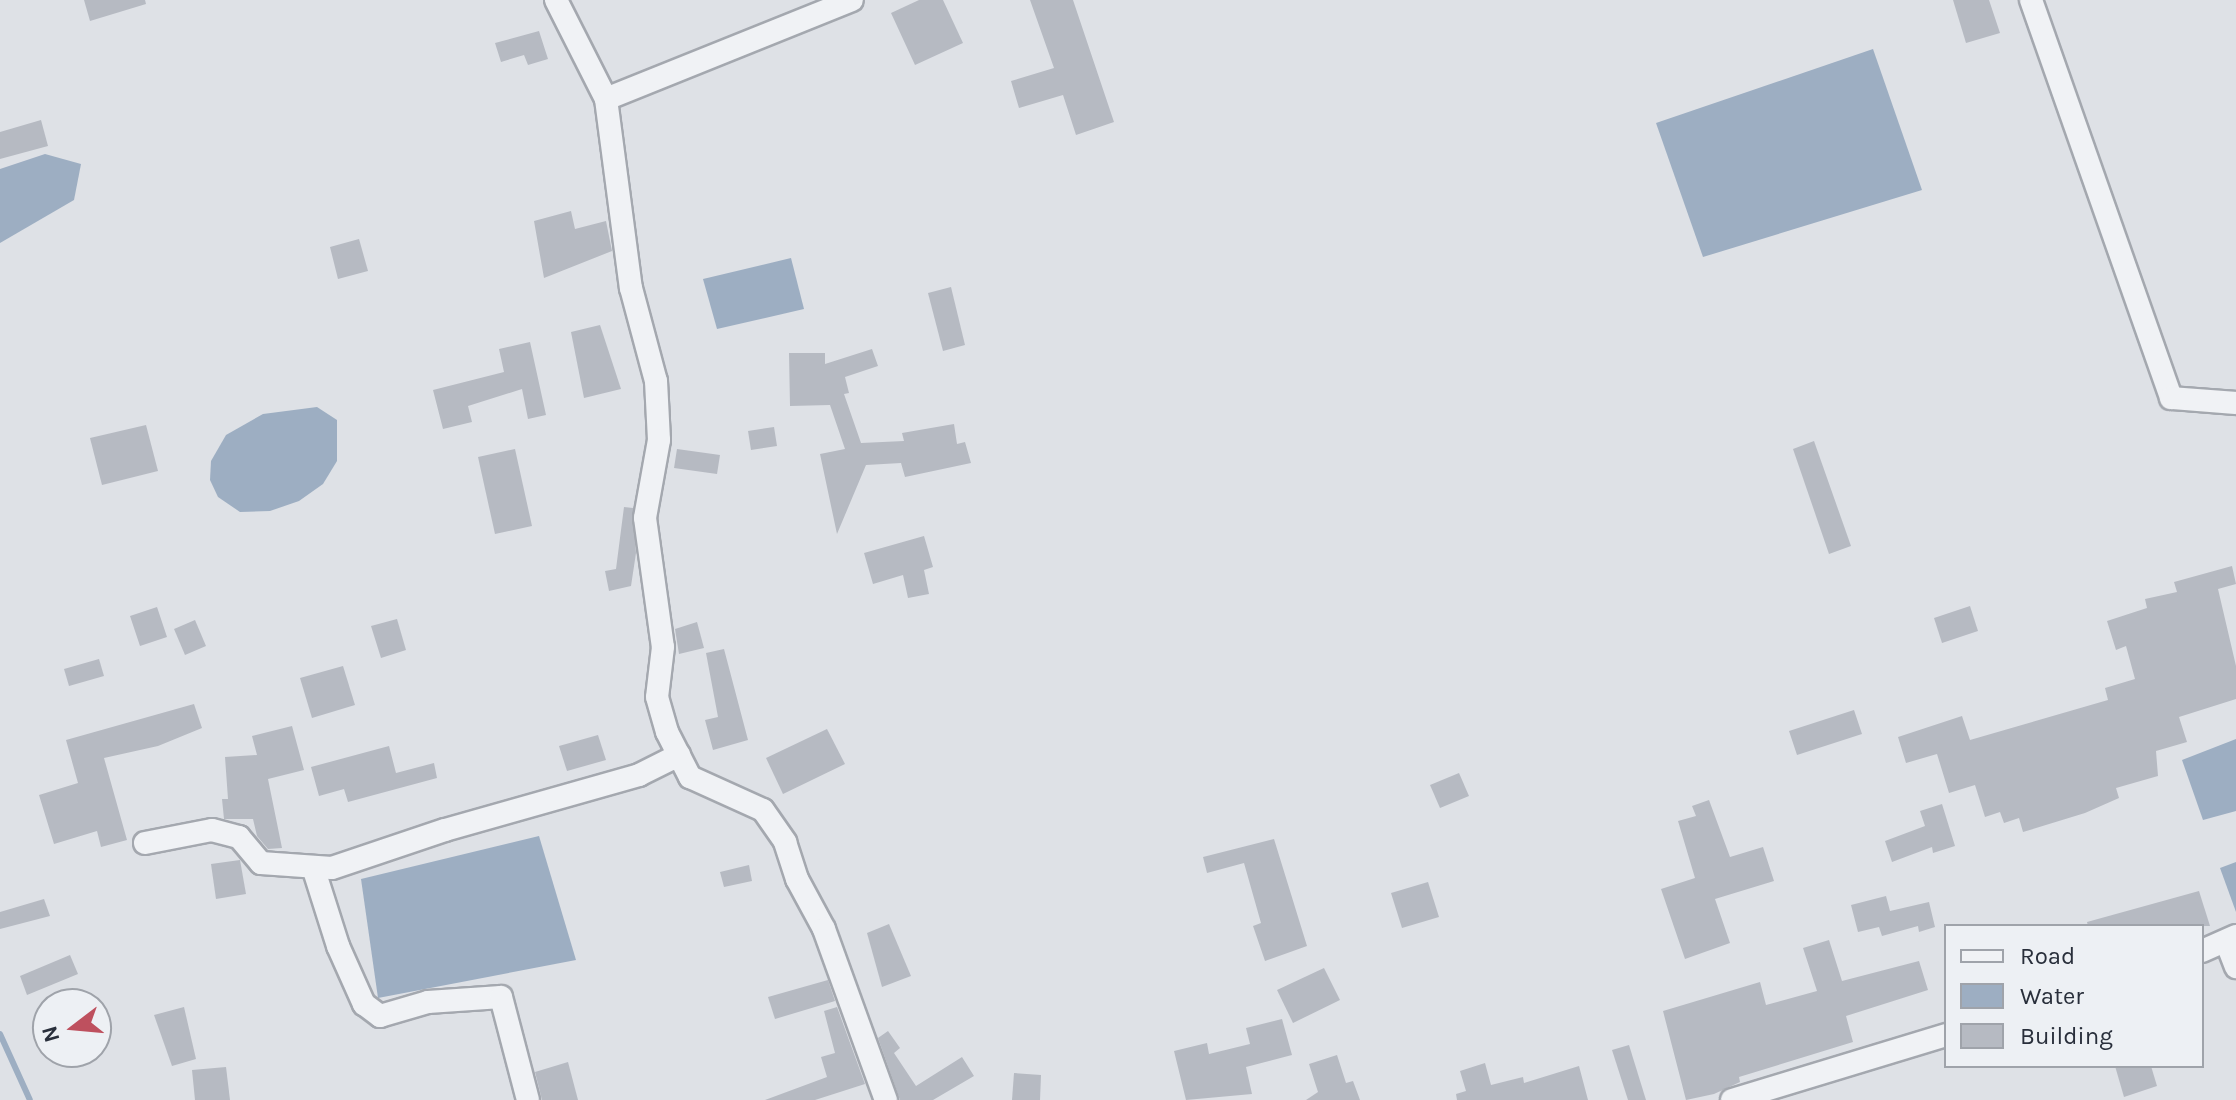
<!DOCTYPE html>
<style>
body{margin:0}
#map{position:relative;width:2236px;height:1100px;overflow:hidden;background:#dee1e6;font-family:Karla,sans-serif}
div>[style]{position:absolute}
.water>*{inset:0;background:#9daec2}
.stream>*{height:6px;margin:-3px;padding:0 3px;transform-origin:3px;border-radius:3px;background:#9daec2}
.building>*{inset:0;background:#b6bac2}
.roads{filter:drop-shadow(2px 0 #a4a8af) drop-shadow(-2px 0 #a4a8af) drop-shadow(0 2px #a4a8af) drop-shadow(0 -2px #a4a8af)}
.street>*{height:22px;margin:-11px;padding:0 11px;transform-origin:11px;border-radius:11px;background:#f0f2f5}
span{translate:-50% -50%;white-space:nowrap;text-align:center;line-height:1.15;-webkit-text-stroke:8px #edf0f4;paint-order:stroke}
.legend{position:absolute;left:1944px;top:924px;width:260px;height:144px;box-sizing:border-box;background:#edf0f4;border:2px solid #9fa3aa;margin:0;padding:10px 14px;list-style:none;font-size:24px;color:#292f3b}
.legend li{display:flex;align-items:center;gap:16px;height:40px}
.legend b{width:40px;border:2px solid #9fa3aa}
.north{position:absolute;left:32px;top:988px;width:80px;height:80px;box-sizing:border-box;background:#edf0f4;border:2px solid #9fa3aa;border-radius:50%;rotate:254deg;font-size:22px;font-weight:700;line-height:32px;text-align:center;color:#292f3b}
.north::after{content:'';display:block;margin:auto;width:28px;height:36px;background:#be505e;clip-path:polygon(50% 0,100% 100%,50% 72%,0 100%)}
</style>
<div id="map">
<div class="water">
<div style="clip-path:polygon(1873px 49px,1922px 190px,1703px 257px,1656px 123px)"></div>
<div style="clip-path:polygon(45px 154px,81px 164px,74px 200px,0 243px,0 169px)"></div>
<div style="clip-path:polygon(791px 258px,804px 309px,717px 329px,703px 279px)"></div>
<div style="clip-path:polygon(317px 407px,337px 420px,337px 461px,323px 484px,299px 501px,270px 511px,240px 512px,218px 497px,210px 480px,211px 461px,226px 435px,263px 414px)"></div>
<div style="clip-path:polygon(2236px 739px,2236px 811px,2203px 820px,2182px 760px)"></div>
<div style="clip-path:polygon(539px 836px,576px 960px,378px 998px,361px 879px)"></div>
<div style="clip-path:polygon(2236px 862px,2236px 912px,2220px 868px)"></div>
</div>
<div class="stream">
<div style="left:0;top:1034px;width:72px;rotate:65.6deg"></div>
</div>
<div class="building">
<div style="clip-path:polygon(84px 0,145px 0,146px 4px,90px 21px)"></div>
<div style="clip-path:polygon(919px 0,943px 0,963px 43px,915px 65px,891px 13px)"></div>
<div style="clip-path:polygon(1030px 0,1073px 0,1114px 122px,1076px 135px,1063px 95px,1019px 108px,1011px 81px,1054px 68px)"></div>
<div style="clip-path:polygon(1953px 0,1989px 0,2000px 33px,1966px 43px)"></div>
<div style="clip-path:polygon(539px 31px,548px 59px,528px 65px,524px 55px,501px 62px,495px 43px)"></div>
<div style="clip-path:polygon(41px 120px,48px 146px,0 159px,0 132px)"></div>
<div style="clip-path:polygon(571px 211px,575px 229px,606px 221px,612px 251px,544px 278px,534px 221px)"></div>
<div style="clip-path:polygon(359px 239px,368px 271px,338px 279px,330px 247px)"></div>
<div style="clip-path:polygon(951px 287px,965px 345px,943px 351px,928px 293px)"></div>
<div style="clip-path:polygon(600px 325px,621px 389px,584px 398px,571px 332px)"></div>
<div style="clip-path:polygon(530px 342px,546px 415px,528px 419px,522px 389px,468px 406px,472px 422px,443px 429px,433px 390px,504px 372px,499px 349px)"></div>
<div style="clip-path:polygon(872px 349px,878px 366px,845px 377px,849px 393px,844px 394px,861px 443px,904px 441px,902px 433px,954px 424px,957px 444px,965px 442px,971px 463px,905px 477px,901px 463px,866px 465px,837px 534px,820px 454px,845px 449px,830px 405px,790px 406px,789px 353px,825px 353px,825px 364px)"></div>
<div style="clip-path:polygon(146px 425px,158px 471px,102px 485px,90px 438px)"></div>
<div style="clip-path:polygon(774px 427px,777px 446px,751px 450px,748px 431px)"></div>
<div style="clip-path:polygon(1814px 441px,1851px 546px,1829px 554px,1793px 449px)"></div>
<div style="clip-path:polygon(515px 449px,532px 526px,495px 534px,478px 457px)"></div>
<div style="clip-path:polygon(677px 449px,720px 455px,717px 474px,674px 468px)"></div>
<div style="clip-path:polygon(624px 507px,633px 508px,636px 553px,631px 586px,609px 591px,605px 571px,616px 569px)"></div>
<div style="clip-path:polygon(924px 536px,933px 567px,924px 570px,929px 594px,908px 598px,903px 575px,873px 584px,864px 553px)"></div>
<div style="clip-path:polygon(2232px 566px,2236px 584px,2218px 589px,2236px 666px,2236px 699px,2179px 717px,2187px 742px,2156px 751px,2158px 776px,2116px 788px,2119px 798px,2085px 813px,2023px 832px,2019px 818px,2004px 823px,2000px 812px,1985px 817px,1975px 785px,1949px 793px,1937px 754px,1906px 763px,1898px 737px,1962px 716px,1970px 740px,2108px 700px,2105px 688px,2135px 679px,2126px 646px,2116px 650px,2107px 621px,2147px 608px,2145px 599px,2177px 592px,2174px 582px)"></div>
<div style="clip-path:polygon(1970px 606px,1978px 631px,1942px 643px,1934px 618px)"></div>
<div style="clip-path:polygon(157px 607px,167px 637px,140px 646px,130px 616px)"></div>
<div style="clip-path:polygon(397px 619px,406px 650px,381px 658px,371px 626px)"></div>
<div style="clip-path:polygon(195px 620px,206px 646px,185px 655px,174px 629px)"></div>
<div style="clip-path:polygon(697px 622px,704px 648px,679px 654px,675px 629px)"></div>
<div style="clip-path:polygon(724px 649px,748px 740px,713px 750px,705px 720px,718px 717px,706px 653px)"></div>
<div style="clip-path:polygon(99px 659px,104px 676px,69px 686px,64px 669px)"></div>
<div style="clip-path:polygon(343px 666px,355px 705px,312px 718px,300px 678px)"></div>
<div style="clip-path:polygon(194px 704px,202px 728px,158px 746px,104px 758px,127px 840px,101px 847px,97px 831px,54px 844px,39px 795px,78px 783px,66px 740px)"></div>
<div style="clip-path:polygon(1854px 710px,1862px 734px,1797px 755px,1789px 731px)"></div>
<div style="clip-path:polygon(292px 726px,304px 770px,268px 779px,282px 848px,268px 849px,257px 836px,253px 819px,224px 819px,222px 799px,228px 799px,225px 757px,257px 755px,252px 736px)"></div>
<div style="clip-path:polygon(827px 729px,845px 764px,783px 794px,766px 758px)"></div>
<div style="clip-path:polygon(598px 735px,606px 760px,567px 771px,559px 746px)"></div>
<div style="clip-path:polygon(389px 746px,396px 773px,434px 763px,437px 778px,348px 802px,344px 789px,319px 796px,311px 767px)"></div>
<div style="clip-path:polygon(1459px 773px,1469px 796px,1440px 808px,1430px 785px)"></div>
<div style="clip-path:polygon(1709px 800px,1730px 857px,1763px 847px,1774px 881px,1715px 899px,1730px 943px,1685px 959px,1661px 889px,1695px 878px,1678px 821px,1696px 816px,1692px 806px)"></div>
<div style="clip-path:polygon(1942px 804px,1955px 846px,1933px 853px,1932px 847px,1892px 862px,1885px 841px,1925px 826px,1920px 811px)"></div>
<div style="clip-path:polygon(1274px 839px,1307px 946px,1265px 961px,1253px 926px,1261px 923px,1244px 863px,1207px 873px,1203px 857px)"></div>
<div style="clip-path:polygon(240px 860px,246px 894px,216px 899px,211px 864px)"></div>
<div style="clip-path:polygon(749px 865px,752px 881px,724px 887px,720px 872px)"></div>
<div style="clip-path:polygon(1428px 882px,1439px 917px,1402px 928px,1391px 893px)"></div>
<div style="clip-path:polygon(2199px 891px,2210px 926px,2088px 926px,2087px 922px)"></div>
<div style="clip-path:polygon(1886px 896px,1890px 911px,1929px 902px,1935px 927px,1919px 932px,1918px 926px,1882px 936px,1879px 927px,1858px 932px,1851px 905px)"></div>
<div style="clip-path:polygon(44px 899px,50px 916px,0 929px,0 912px)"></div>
<div style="clip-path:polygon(889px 924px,911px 976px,882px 987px,867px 933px)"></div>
<div style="clip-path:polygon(1829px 940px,1842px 981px,1919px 961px,1928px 990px,1846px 1016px,1853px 1042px,1739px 1077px,1740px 1082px,1714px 1094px,1686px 1100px,1663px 1011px,1760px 982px,1766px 1005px,1817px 991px,1803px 948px)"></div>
<div style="clip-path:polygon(70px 955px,78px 974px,27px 995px,20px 976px)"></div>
<div style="clip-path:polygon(1324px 968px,1340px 1000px,1293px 1023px,1277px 990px)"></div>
<div style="clip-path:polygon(828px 980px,835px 1001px,775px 1019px,768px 997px)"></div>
<div style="clip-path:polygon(184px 1007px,196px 1059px,172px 1066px,154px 1015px)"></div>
<div style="clip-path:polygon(837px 1007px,865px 1084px,815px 1100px,765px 1100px,827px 1077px,821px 1057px,835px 1053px,824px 1011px)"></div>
<div style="clip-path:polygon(1282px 1019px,1292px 1055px,1246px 1067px,1252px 1094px,1186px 1100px,1174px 1051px,1207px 1043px,1209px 1054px,1250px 1044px,1246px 1028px)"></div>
<div style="clip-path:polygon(888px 1031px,900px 1048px,894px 1053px,916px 1086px,962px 1057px,974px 1076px,933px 1100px,900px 1100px,878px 1038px)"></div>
<div style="clip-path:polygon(1629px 1045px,1646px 1100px,1628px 1100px,1612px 1050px)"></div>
<div style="clip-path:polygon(1337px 1055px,1346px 1083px,1353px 1081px,1360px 1100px,1306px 1100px,1318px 1092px,1309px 1064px)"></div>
<div style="clip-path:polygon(568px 1062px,578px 1100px,542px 1100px,535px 1072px)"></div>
<div style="clip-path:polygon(1485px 1063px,1491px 1085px,1523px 1077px,1524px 1083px,1579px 1066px,1588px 1100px,1457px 1100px,1456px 1094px,1466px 1091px,1460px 1071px)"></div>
<div style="clip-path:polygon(2115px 1066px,2151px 1066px,2157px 1086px,2124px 1097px)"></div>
<div style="clip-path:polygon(226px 1067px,230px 1100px,195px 1100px,192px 1070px)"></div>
<div style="clip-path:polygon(1014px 1073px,1041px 1075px,1040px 1100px,1012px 1100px)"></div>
</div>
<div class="roads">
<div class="street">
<div style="left:556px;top:0;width:111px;rotate:63.2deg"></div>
<div style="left:606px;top:99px;width:265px;rotate:-21.9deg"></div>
<div style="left:2031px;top:0;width:422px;rotate:70.6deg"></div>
<div style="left:2171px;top:398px;width:65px;rotate:4.4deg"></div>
<div style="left:606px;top:99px;width:191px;rotate:82.5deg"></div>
<div style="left:631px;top:288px;width:96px;rotate:75deg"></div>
<div style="left:656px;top:381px;width:59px;rotate:87.1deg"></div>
<div style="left:659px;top:440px;width:79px;rotate:100.2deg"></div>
<div style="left:645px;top:518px;width:130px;rotate:82.1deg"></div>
<div style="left:663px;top:647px;width:50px;rotate:96.8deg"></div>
<div style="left:657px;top:697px;width:36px;rotate:74deg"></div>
<div style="left:667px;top:732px;width:51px;rotate:62.9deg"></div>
<div style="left:690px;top:777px;width:80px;rotate:24.3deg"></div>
<div style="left:763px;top:810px;width:39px;rotate:55deg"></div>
<div style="left:785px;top:842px;width:39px;rotate:72deg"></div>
<div style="left:797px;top:879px;width:57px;rotate:61.6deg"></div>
<div style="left:824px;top:929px;width:182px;rotate:70.1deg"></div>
<div style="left:145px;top:843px;width:68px;rotate:-11deg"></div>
<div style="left:212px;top:830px;width:28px;rotate:15deg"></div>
<div style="left:239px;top:837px;width:34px;rotate:50deg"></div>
<div style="left:261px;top:863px;width:71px;rotate:4deg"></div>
<div style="left:332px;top:868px;width:119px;rotate:-18.6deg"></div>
<div style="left:445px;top:830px;width:202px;rotate:-15.8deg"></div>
<div style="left:639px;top:775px;width:45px;rotate:-26.6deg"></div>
<div style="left:313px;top:867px;width:83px;rotate:72.4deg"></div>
<div style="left:338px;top:946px;width:64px;rotate:65.9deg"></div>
<div style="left:364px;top:1004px;width:20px;rotate:37deg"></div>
<div style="left:380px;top:1016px;width:50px;rotate:-16.3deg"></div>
<div style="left:428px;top:1002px;width:73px;rotate:-3.9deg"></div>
<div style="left:501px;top:997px;width:106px;rotate:75.3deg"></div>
<div style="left:2226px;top:941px;width:28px;rotate:69deg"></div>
<div style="left:2202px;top:951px;width:37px;rotate:-24deg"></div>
<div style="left:1732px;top:1100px;width:224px;rotate:-16.9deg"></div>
</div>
</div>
<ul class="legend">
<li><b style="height:10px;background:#f0f2f5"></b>Road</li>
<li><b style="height:22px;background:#9daec2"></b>Water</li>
<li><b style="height:22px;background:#b6bac2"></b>Building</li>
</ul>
<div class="north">N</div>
</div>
